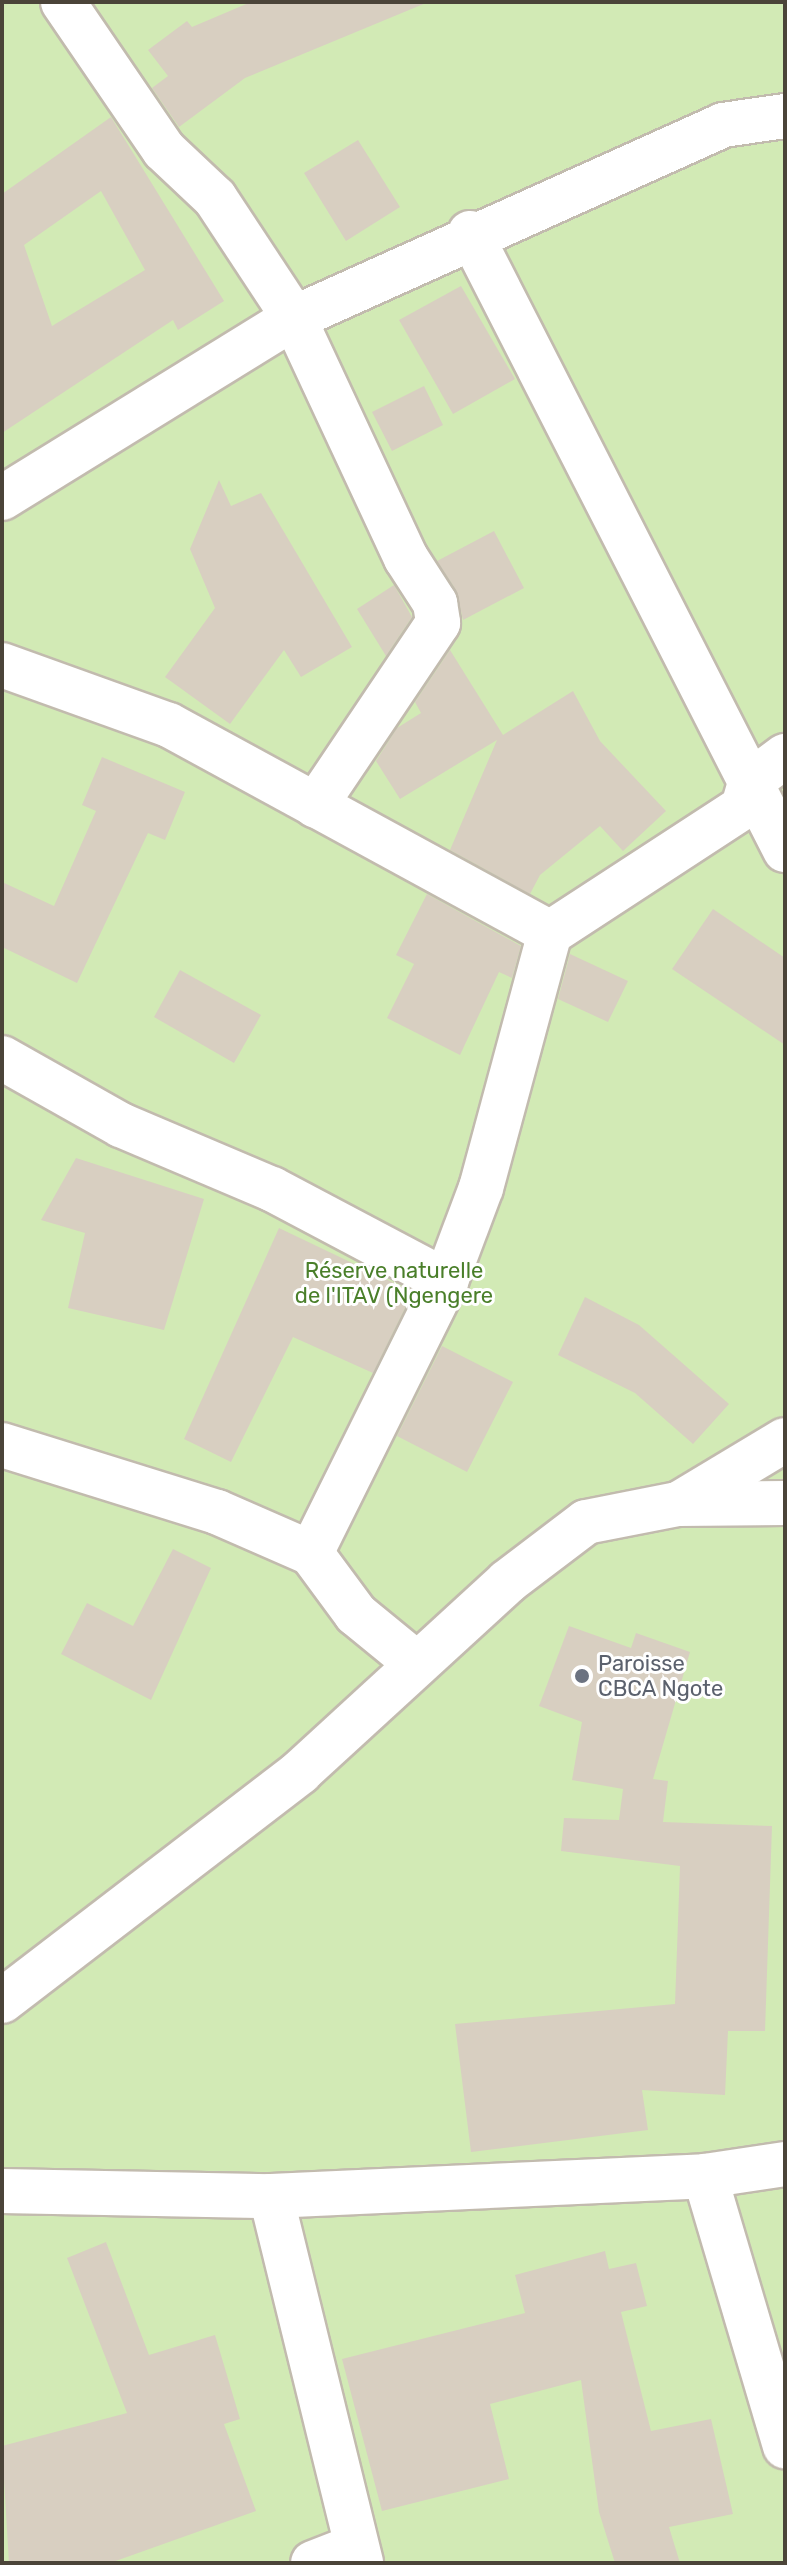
<!DOCTYPE html>
<meta charset="utf-8">
<style>
body{margin:0}
#map{position:relative;width:787px;height:2565px;overflow:hidden;background:#f6f3ec;font-family:Rubik,sans-serif}
div>[style]{position:absolute}
.green>*{inset:0;background:#d2eab5}
.building>*{inset:0;background:#d8cfc1}
.roads{filter:drop-shadow(2px 0 #c2bbae) drop-shadow(-2px 0 #c2bbae) drop-shadow(0 2px #c2bbae) drop-shadow(0 -2px #c2bbae)}
.minor>*{height:44px;margin:-22px;padding:0 22px;transform-origin:22px;border-radius:22px;background:#fff}
.dots>*{width:22px;height:22px;translate:-50% -50%;box-sizing:border-box;border:4px solid #fff;border-radius:50%}
span{translate:-50% -50%;white-space:nowrap;text-align:center;line-height:1.15;-webkit-text-stroke:6px #fff;paint-order:stroke}
.park-label{font-size:22px;color:#4a7f2a}
.worship-label{font-size:22px;color:#5b616d}
.left{translate:0 -50%;text-align:left}
.frame{position:absolute;inset:0;border:4px solid #4b4439;pointer-events:none}
</style>
<div id="map">
<div class="green">
<div style="clip-path:polygon(2px 2px,785px 2px,785px 2563px,2px 2563px)"></div>
</div>
<div class="building">
<div style="clip-path:polygon(251px 2px,426px 2px,426px 3px,245px 78px,179px 127px,152px 88px,168px 76px,148px 50px,187px 21px,192px 27px)"></div>
<div style="clip-path:polygon(evenodd,111px 117px,224px 301px,178px 330px,173px 320px,2px 433px,2px 194px,111px 117px,101px 191px,145px 270px,52px 326px,24px 245px,101px 191px)"></div>
<div style="clip-path:polygon(358px 140px,400px 207px,346px 241px,304px 173px)"></div>
<div style="clip-path:polygon(461px 286px,515px 379px,453px 414px,399px 320px)"></div>
<div style="clip-path:polygon(424px 386px,443px 425px,392px 451px,372px 412px)"></div>
<div style="clip-path:polygon(219px 480px,231px 506px,261px 493px,352px 647px,301px 677px,284px 650px,230px 724px,165px 677px,215px 608px,190px 549px)"></div>
<div style="clip-path:polygon(494px 531px,524px 588px,463px 620px,456px 590px,437px 561px)"></div>
<div style="clip-path:polygon(394px 585px,412px 617px,386px 656px,357px 609px)"></div>
<div style="clip-path:polygon(450px 650px,503px 735px,573px 691px,600px 741px,666px 811px,623px 851px,600px 826px,540px 875px,530px 894px,450px 850px,497px 740px,400px 799px,376px 761px,397px 728px,421px 713px,415px 702px)"></div>
<div style="clip-path:polygon(102px 757px,185px 792px,165px 840px,148px 833px,77px 983px,2px 947px,2px 882px,54px 906px,96px 811px,82px 805px)"></div>
<div style="clip-path:polygon(427px 894px,521px 946px,512px 978px,499px 972px,460px 1055px,387px 1018px,414px 964px,396px 955px)"></div>
<div style="clip-path:polygon(713px 909px,785px 958px,785px 1045px,672px 969px)"></div>
<div style="clip-path:polygon(570px 954px,628px 981px,608px 1022px,558px 999px)"></div>
<div style="clip-path:polygon(180px 970px,261px 1015px,234px 1063px,154px 1017px)"></div>
<div style="clip-path:polygon(76px 1158px,204px 1199px,164px 1330px,68px 1308px,85px 1233px,41px 1220px)"></div>
<div style="clip-path:polygon(279px 1228px,413px 1292px,373px 1373px,293px 1337px,231px 1462px,184px 1439px)"></div>
<div style="clip-path:polygon(585px 1297px,639px 1325px,729px 1404px,693px 1444px,635px 1393px,558px 1355px)"></div>
<div style="clip-path:polygon(442px 1346px,513px 1382px,467px 1472px,397px 1436px)"></div>
<div style="clip-path:polygon(173px 1549px,211px 1568px,151px 1700px,61px 1654px,87px 1603px,133px 1626px)"></div>
<div style="clip-path:polygon(569px 1626px,631px 1648px,636px 1633px,690px 1652px,653px 1779px,668px 1781px,663px 1822px,772px 1826px,765px 2031px,728px 2031px,725px 2095px,642px 2090px,648px 2130px,471px 2152px,455px 2024px,675px 2004px,680px 1866px,561px 1851px,564px 1818px,619px 1820px,623px 1789px,572px 1780px,582px 1722px,539px 1706px)"></div>
<div style="clip-path:polygon(106px 2242px,149px 2355px,215px 2335px,240px 2419px,224px 2424px,256px 2511px,110px 2563px,9px 2563px,2px 2446px,127px 2413px,67px 2258px)"></div>
<div style="clip-path:polygon(605px 2251px,609px 2269px,636px 2263px,647px 2306px,621px 2312px,651px 2431px,711px 2419px,733px 2514px,669px 2527px,680px 2563px,615px 2563px,599px 2512px,581px 2380px,490px 2404px,509px 2479px,382px 2511px,342px 2359px,525px 2313px,515px 2275px)"></div>
</div>
<div class="roads">
<div class="minor">
<div style="left:63px;top:2px;width:179px;rotate:55.7deg"></div>
<div style="left:164px;top:150px;width:70px;rotate:43.3deg"></div>
<div style="left:215px;top:198px;width:144px;rotate:56.6deg"></div>
<div style="left:294px;top:318px;width:265px;rotate:65deg"></div>
<div style="left:406px;top:558px;width:54px;rotate:57.2deg"></div>
<div style="left:435px;top:603px;width:20px;rotate:81deg"></div>
<div style="left:438px;top:623px;width:220px;rotate:123.9deg"></div>
<div style="left:470px;top:233px;width:693px;rotate:62.95deg"></div>
<div style="left:2px;top:498px;width:343px;rotate:-31.7deg"></div>
<div style="left:294px;top:318px;width:470px;rotate:-24.2deg"></div>
<div style="left:723px;top:125px;width:63px;rotate:-8.3deg"></div>
<div style="left:2px;top:665px;width:177px;rotate:19.8deg"></div>
<div style="left:169px;top:725px;width:434px;rotate:28.6deg"></div>
<div style="left:2px;top:1058px;width:137px;rotate:29.4deg"></div>
<div style="left:121px;top:1125px;width:164px;rotate:23deg"></div>
<div style="left:272px;top:1189px;width:197px;rotate:27.9deg"></div>
<div style="left:2px;top:1445px;width:225px;rotate:17.3deg"></div>
<div style="left:217px;top:1512px;width:103px;rotate:23.6deg"></div>
<div style="left:311px;top:1553px;width:76px;rotate:53.6deg"></div>
<div style="left:356px;top:1614px;width:79px;rotate:39.3deg"></div>
<div style="left:680px;top:1503px;width:122px;rotate:-31deg"></div>
<div style="left:311px;top:1553px;width:304px;rotate:-63.6deg"></div>
<div style="left:446px;top:1281px;width:99px;rotate:-69.4deg"></div>
<div style="left:481px;top:1188px;width:264px;rotate:-74.9deg"></div>
<div style="left:550px;top:933px;width:230px;rotate:-33.1deg"></div>
<div style="left:743px;top:807px;width:26px;rotate:-74deg"></div>
<div style="left:750px;top:782px;width:44px;rotate:-36.6deg"></div>
<div style="left:2px;top:2001px;width:376px;rotate:-37.5deg"></div>
<div style="left:300px;top:1772px;width:281px;rotate:-42.5deg"></div>
<div style="left:507px;top:1582px;width:99px;rotate:-37.2deg"></div>
<div style="left:586px;top:1522px;width:94px;rotate:-11.1deg"></div>
<div style="left:678px;top:1504px;width:107px;rotate:-0.5deg"></div>
<div style="left:705px;top:2176px;width:282px;rotate:73.5deg"></div>
<div style="left:2px;top:2191px;width:269px;rotate:1.1deg"></div>
<div style="left:271px;top:2196px;width:434px;rotate:-2.6deg"></div>
<div style="left:705px;top:2176px;width:81px;rotate:-8.5deg"></div>
<div style="left:271px;top:2196px;width:378px;rotate:76.2deg"></div>
<div style="left:313px;top:2563px;width:44px;rotate:-21.3deg"></div>
</div>
</div>
<div class="dots">
<div style="left:582px;top:1676px;background:#6b7280"></div>
</div>
<div class="park-label">
<span style="left:394px;top:1283px">Réserve naturelle<br>de l'ITAV (Ngengere</span>
</div>
<div class="worship-label">
<span class="left" style="left:598px;top:1676px">Paroisse<br>CBCA Ngote</span>
</div>
<div class="frame"></div>
</div>
